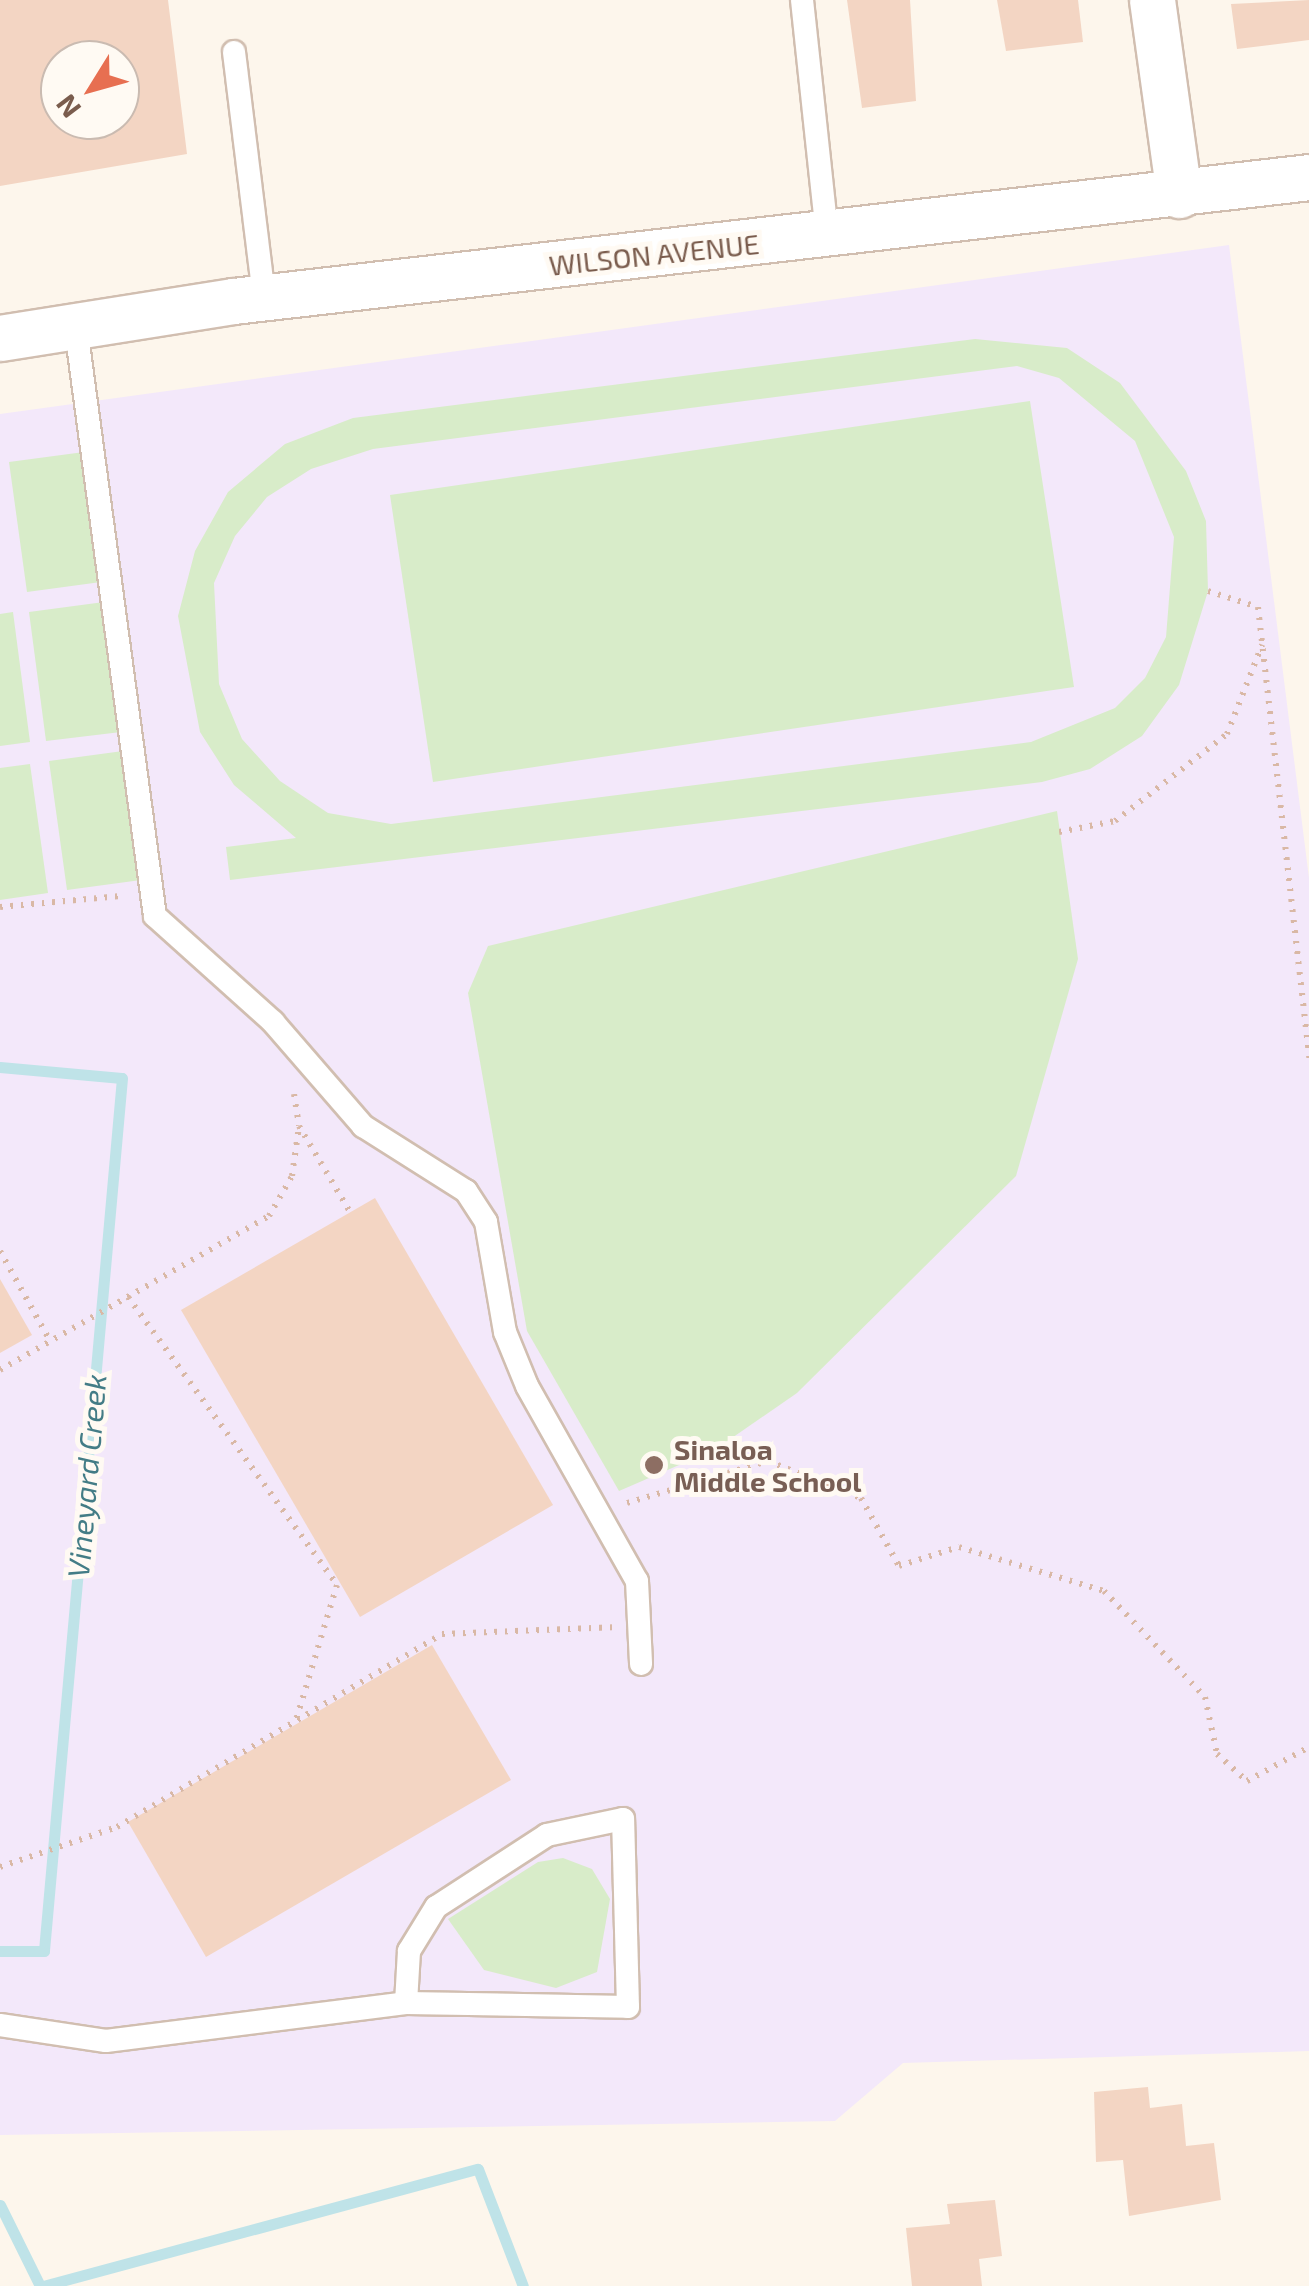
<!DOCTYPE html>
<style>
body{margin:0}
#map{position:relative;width:1309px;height:2286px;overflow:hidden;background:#fdf6ec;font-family:"Exo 2",sans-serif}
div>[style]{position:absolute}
.education>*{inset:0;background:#f3e8fa}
.green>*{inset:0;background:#d8ecc9}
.stream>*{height:11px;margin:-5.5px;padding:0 5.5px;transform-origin:5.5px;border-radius:5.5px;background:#bfe3e8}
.building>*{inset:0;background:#f3d5c3}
.path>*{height:6px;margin-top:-3px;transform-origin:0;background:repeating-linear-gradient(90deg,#d9b8a5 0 2.5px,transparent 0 10.5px)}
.roads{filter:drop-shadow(2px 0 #d1beb0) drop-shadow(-2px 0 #d1beb0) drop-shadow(0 2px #d1beb0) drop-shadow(0 -2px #d1beb0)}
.lane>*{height:22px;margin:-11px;padding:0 11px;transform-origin:11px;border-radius:11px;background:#fff}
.street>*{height:45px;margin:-22.5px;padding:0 22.5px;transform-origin:22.5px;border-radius:22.5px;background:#fff}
.dots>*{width:28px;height:28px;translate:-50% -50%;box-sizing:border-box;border:5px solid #fffaf3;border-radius:50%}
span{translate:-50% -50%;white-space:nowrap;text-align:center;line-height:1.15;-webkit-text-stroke:10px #fffaf3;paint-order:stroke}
.street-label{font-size:28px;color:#7a5c4d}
.education-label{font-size:28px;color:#785e54;font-weight:700}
.left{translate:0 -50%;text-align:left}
.water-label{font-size:30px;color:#437c86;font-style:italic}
.north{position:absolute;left:40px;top:40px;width:100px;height:100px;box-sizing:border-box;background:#fffaf3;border:2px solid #cabbb1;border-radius:50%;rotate:233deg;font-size:28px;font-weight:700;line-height:40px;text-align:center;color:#7a5c4d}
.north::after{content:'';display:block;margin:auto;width:35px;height:45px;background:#e76f51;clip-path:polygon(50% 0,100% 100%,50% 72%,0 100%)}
</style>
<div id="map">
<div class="education">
<div style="clip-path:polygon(1229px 245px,1309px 878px,1309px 2051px,903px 2063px,835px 2121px,0 2135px,0 414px)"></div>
</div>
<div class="green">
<div style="clip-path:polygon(evenodd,975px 339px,1067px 348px,1120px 383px,1186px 471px,1206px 521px,1208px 591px,1179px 685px,1142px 736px,1090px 769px,1042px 782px,230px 880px,226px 847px,296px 838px,234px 785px,200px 732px,178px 616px,195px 551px,228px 492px,285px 444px,353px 418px,975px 339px,1017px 366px,1059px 378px,1135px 441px,1174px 537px,1166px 637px,1145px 678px,1115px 708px,1031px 742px,391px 824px,328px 813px,280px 781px,242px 739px,219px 684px,214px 583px,235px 536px,267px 497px,311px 469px,373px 449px,1017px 366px)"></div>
<div style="clip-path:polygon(1030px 401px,1074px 687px,433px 782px,390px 495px)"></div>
<div style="clip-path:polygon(84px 452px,101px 582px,27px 592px,9px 462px)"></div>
<div style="clip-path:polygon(104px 602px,121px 732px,46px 741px,29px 612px)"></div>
<div style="clip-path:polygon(13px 612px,30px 742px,0 746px,0 614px)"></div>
<div style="clip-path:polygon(123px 751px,141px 880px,67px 890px,49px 761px)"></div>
<div style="clip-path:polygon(30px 764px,48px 893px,0 900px,0 768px)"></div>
<div style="clip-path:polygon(1057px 811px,1078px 959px,1016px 1176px,797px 1393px,716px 1449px,619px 1491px,527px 1331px,468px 993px,488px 946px)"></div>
<div style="clip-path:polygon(563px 1858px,592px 1869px,610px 1899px,597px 1972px,556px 1988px,484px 1970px,448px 1919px,538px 1862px)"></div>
</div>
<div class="stream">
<div style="left:0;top:1067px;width:122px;rotate:5.2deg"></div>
<div style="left:122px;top:1078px;width:876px;rotate:95.11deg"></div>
<div style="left:44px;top:1951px;width:44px;rotate:180deg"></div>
<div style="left:0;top:2205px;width:90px;rotate:63.7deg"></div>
<div style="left:43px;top:2286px;width:450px;rotate:-15.1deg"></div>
<div style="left:478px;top:2169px;width:125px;rotate:69deg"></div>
</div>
<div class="building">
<div style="clip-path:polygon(evenodd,0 0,168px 0,187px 154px,0 186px,0 0,60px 60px,120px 60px,120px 120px,60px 120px,60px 60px)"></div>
<div style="clip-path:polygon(847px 0,910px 0,916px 101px,862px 108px)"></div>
<div style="clip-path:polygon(997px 0,1078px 0,1083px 42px,1006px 51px)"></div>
<div style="clip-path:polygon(1309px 0,1309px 40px,1237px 49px,1231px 4px)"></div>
<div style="clip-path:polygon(375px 1198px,553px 1505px,360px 1617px,181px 1310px)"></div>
<div style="clip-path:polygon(0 1279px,32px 1335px,0 1353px)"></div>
<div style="clip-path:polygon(432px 1645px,511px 1780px,206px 1957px,128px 1822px)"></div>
<div style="clip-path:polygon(1148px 2087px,1150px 2108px,1182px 2104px,1186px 2146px,1214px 2143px,1221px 2200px,1129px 2216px,1123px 2160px,1096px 2162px,1094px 2092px)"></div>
<div style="clip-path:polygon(995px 2200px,1002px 2256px,979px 2259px,982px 2286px,912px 2286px,906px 2228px,950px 2224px,947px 2204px)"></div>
</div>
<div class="path">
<div style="left:1208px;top:591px;width:52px;rotate:17.7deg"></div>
<div style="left:1258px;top:607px;width:454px;rotate:83.5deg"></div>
<div style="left:1059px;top:832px;width:57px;rotate:-11.1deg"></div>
<div style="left:1115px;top:821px;width:142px;rotate:-37.8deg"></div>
<div style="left:1227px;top:734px;width:96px;rotate:-68.5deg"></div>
<div style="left:0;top:907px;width:121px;rotate:-5.2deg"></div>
<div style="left:294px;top:1094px;width:32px;rotate:81deg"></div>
<div style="left:299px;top:1126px;width:100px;rotate:59.3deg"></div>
<div style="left:0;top:1251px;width:103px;rotate:60.9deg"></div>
<div style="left:128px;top:1297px;width:356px;rotate:54deg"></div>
<div style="left:337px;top:1585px;width:141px;rotate:106.9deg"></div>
<div style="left:0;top:1370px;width:310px;rotate:-29.8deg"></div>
<div style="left:269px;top:1216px;width:46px;rotate:-60.1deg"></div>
<div style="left:292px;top:1176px;width:50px;rotate:-82deg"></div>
<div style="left:627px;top:1503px;width:147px;rotate:-16.6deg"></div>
<div style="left:768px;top:1461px;width:100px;rotate:21.7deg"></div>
<div style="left:861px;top:1498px;width:78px;rotate:60.8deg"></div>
<div style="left:899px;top:1566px;width:63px;rotate:-17.6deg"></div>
<div style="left:959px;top:1547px;width:152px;rotate:16.9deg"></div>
<div style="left:1104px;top:1591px;width:146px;rotate:46.4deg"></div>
<div style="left:1205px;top:1697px;width:58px;rotate:78.1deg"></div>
<div style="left:1217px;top:1754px;width:40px;rotate:42deg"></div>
<div style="left:1247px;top:1781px;width:71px;rotate:-28.7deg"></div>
<div style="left:0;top:1867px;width:124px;rotate:-18.9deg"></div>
<div style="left:117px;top:1827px;width:378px;rotate:-30.7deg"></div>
<div style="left:442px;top:1634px;width:171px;rotate:-2.3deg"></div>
</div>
<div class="roads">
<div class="lane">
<div style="left:802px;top:0;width:236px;rotate:83.9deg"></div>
<div style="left:234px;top:52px;width:247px;rotate:83deg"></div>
<div style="left:76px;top:329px;width:592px;rotate:82.34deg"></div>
<div style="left:155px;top:916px;width:159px;rotate:41.9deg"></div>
<div style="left:273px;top:1022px;width:138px;rotate:49.1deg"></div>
<div style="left:363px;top:1126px;width:122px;rotate:32.3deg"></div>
<div style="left:466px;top:1191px;width:37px;rotate:57deg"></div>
<div style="left:486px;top:1222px;width:112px;rotate:80.2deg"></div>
<div style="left:505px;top:1332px;width:58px;rotate:67.8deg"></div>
<div style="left:527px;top:1386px;width:224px;rotate:60.6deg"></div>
<div style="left:637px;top:1581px;width:83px;rotate:87.2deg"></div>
<div style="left:0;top:2025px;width:107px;rotate:8.6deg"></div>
<div style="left:106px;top:2041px;width:302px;rotate:-7.2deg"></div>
<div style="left:406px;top:2003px;width:222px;rotate:1deg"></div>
<div style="left:628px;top:2007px;width:188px;rotate:-91.5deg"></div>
<div style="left:623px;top:1819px;width:78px;rotate:168.1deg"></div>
<div style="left:547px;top:1835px;width:132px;rotate:147deg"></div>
<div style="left:436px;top:1907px;width:52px;rotate:121.5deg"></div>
<div style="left:409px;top:1951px;width:52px;rotate:93.3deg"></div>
</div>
<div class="street">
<div style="left:1152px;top:0;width:197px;rotate:82.1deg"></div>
<div style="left:0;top:338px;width:236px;rotate:-9deg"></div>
<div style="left:233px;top:301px;width:1083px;rotate:-6.57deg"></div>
</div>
</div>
<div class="dots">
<div style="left:654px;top:1465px;background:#8d6e63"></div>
</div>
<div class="street-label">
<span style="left:654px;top:254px;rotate:-6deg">WILSON AVENUE</span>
</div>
<div class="education-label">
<span class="left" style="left:674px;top:1465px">Sinaloa<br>Middle School</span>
</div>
<div class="water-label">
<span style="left:86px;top:1476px;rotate:-85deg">Vineyard Creek</span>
</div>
<div class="north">N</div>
</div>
